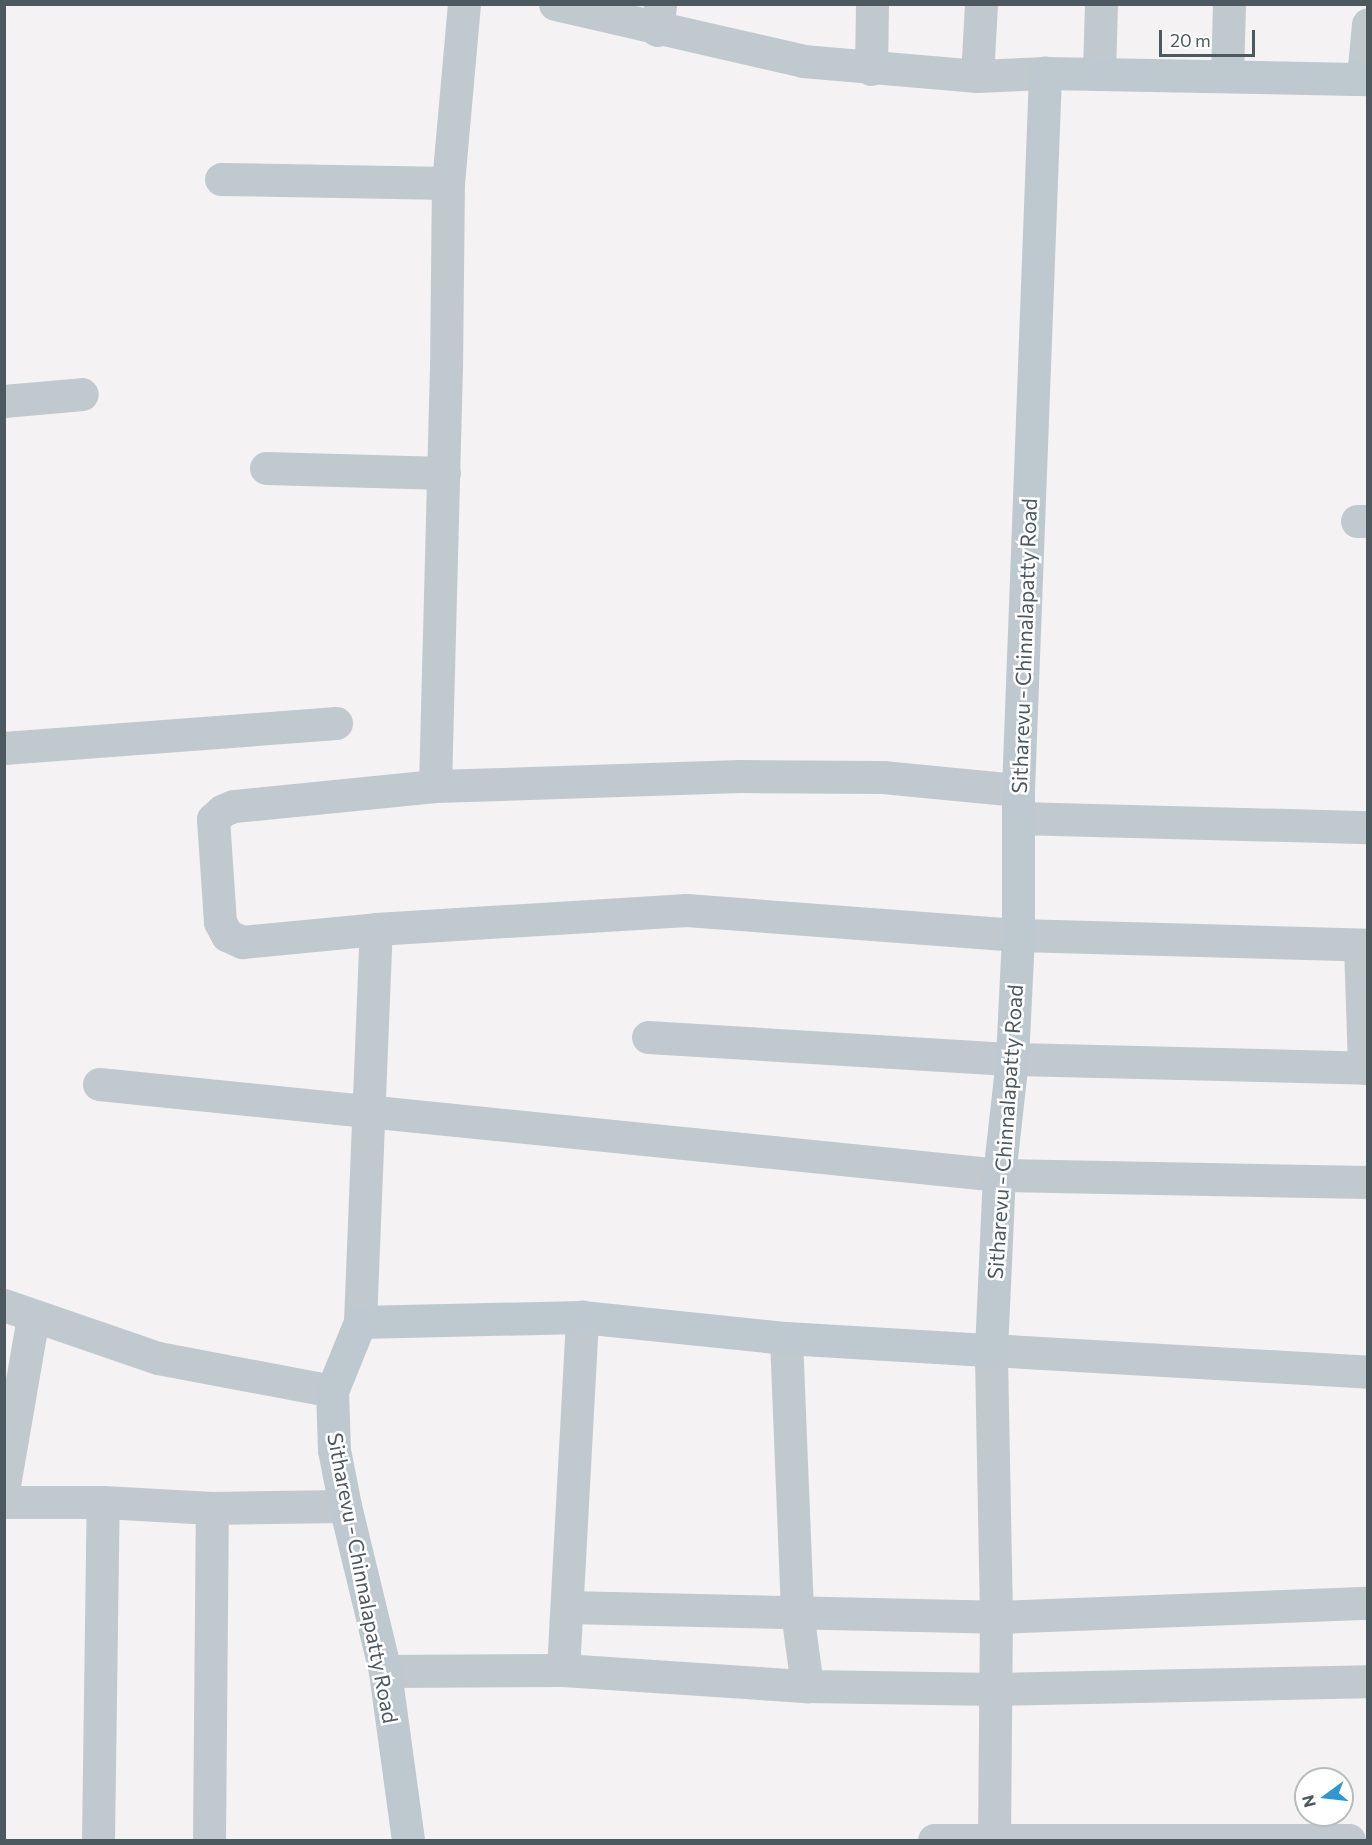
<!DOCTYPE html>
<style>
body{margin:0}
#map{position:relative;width:1372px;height:1845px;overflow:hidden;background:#f4f2f3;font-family:Commissioner,sans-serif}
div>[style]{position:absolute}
.minor>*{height:33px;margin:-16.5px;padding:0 16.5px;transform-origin:16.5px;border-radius:16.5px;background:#c0c9cd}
.tertiary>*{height:33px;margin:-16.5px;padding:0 16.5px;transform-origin:16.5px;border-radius:16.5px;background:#c0c9cd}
.secondary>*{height:33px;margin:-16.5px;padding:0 16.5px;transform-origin:16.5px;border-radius:16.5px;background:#bdc9ce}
span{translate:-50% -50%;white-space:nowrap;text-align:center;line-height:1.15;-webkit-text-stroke:5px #fff;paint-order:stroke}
.street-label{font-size:21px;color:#4c595e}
.frame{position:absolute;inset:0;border:6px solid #4c595e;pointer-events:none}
.north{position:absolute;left:1294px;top:1767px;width:60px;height:60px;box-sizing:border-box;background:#fff;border:2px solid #b7bdbf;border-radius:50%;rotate:255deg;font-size:16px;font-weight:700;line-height:24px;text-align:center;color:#4c595e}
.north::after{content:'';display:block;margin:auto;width:21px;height:27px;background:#3096d1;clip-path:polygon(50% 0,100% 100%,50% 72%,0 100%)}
.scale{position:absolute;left:1159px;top:30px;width:96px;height:27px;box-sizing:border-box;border:3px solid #4c595e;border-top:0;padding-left:8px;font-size:18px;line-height:21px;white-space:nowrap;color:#4c595e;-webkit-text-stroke:4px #fff;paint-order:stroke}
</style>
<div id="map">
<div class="minor">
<div style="left:657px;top:30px;width:26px;rotate:-83deg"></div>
<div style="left:871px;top:69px;width:65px;rotate:-89.1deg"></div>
<div style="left:1099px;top:74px;width:70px;rotate:-88.4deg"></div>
<div style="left:977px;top:76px;width:72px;rotate:-86.8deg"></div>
<div style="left:1227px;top:76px;width:72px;rotate:-88.4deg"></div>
<div style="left:1363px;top:78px;width:54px;rotate:-84.7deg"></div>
<div style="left:221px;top:179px;width:227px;rotate:1deg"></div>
<div style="left:4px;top:401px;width:78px;rotate:-5.1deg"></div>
<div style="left:266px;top:468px;width:178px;rotate:1.6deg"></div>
<div style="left:1357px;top:521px;width:11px"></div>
<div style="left:4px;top:748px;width:333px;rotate:-4.3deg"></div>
<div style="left:435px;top:786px;width:416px;rotate:-88.5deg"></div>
<div style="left:446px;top:370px;width:187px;rotate:-89.4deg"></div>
<div style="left:448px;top:183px;width:180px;rotate:-84.9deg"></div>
<div style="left:1018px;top:790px;width:136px;rotate:-174.5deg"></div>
<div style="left:883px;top:777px;width:143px;rotate:-179.6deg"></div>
<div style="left:740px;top:776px;width:305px;rotate:178.1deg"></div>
<div style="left:435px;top:786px;width:203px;rotate:174.3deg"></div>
<div style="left:233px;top:806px;width:12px;rotate:156deg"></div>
<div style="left:222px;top:811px;width:12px;rotate:138deg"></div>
<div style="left:213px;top:819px;width:103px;rotate:86.1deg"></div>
<div style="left:220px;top:922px;width:15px;rotate:62deg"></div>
<div style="left:227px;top:935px;width:17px;rotate:25deg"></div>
<div style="left:242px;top:942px;width:135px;rotate:-5.5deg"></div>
<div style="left:376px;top:929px;width:311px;rotate:-3.5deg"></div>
<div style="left:686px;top:910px;width:333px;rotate:4.3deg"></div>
<div style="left:1018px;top:935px;width:350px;rotate:1.6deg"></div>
<div style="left:1018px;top:818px;width:350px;rotate:1.5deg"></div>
<div style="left:1360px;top:945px;width:123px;rotate:88.1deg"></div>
<div style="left:648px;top:1037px;width:365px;rotate:3.5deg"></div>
<div style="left:1012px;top:1059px;width:356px;rotate:1.4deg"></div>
<div style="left:99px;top:1084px;width:905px;rotate:5.77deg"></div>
<div style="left:999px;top:1175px;width:369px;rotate:1.1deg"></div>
<div style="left:4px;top:1305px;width:163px;rotate:19deg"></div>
<div style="left:158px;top:1358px;width:177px;rotate:10.7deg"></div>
<div style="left:360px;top:1322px;width:393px;rotate:-87.7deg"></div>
<div style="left:786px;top:1338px;width:274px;rotate:87.7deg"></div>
<div style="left:797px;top:1612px;width:75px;rotate:82.3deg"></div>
<div style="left:4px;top:1485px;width:170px;rotate:-80.2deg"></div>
<div style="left:4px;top:1502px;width:99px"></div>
<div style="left:103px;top:1502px;width:109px;rotate:3.2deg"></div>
<div style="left:212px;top:1508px;width:133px;rotate:-0.9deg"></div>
<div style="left:567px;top:1607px;width:429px;rotate:1.3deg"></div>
<div style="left:996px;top:1617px;width:372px;rotate:-2.2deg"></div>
<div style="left:563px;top:1670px;width:354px;rotate:-86.9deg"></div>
<div style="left:385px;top:1671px;width:178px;rotate:-0.3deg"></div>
<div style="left:563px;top:1670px;width:245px;rotate:3.8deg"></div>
<div style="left:807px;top:1686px;width:189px;rotate:0.9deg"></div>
<div style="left:996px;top:1689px;width:372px;rotate:-1.2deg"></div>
<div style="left:98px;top:1840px;width:338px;rotate:-89.2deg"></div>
<div style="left:209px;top:1840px;width:332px;rotate:-89.5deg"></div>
<div style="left:934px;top:1840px;width:415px"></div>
<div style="left:994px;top:1840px;width:223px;rotate:-89.5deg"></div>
<div style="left:996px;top:1617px;width:267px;rotate:-91.1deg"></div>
<div style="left:991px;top:1350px;width:378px;rotate:3.3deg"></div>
</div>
<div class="tertiary">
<div style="left:555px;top:4px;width:254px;rotate:12.9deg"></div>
<div style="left:803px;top:61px;width:175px;rotate:4.9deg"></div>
<div style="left:977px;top:76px;width:68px;rotate:-2.5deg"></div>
</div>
<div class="secondary">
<div style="left:408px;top:1840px;width:171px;rotate:-97.8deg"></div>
<div style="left:385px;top:1671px;width:170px;rotate:-103.6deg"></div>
<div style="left:345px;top:1506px;width:57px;rotate:-101.1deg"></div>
<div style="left:334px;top:1450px;width:59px;rotate:-91.9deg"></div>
<div style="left:332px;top:1391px;width:74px;rotate:-67.9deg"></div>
<div style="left:360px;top:1322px;width:222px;rotate:-1.3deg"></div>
<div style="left:582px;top:1317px;width:205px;rotate:5.9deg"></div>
<div style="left:786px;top:1338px;width:205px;rotate:3.4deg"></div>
<div style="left:991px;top:1350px;width:175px;rotate:-87.4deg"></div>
<div style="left:999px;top:1175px;width:117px;rotate:-83.6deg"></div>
<div style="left:1012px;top:1059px;width:124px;rotate:-87.2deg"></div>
<div style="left:1018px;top:935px;width:145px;rotate:-90deg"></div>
<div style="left:1018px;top:790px;width:718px;rotate:-87.84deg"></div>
<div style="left:1045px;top:73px;width:323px;rotate:1.1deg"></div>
</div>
<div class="street-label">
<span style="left:1024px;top:646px;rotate:-88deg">Sitharevu - Chinnalapatty Road</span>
<span style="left:1005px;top:1132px;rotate:-86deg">Sitharevu - Chinnalapatty Road</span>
<span style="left:363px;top:1578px;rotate:79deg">Sitharevu - Chinnalapatty Road</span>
</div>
<div class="frame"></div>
<div class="north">N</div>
<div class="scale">20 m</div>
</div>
